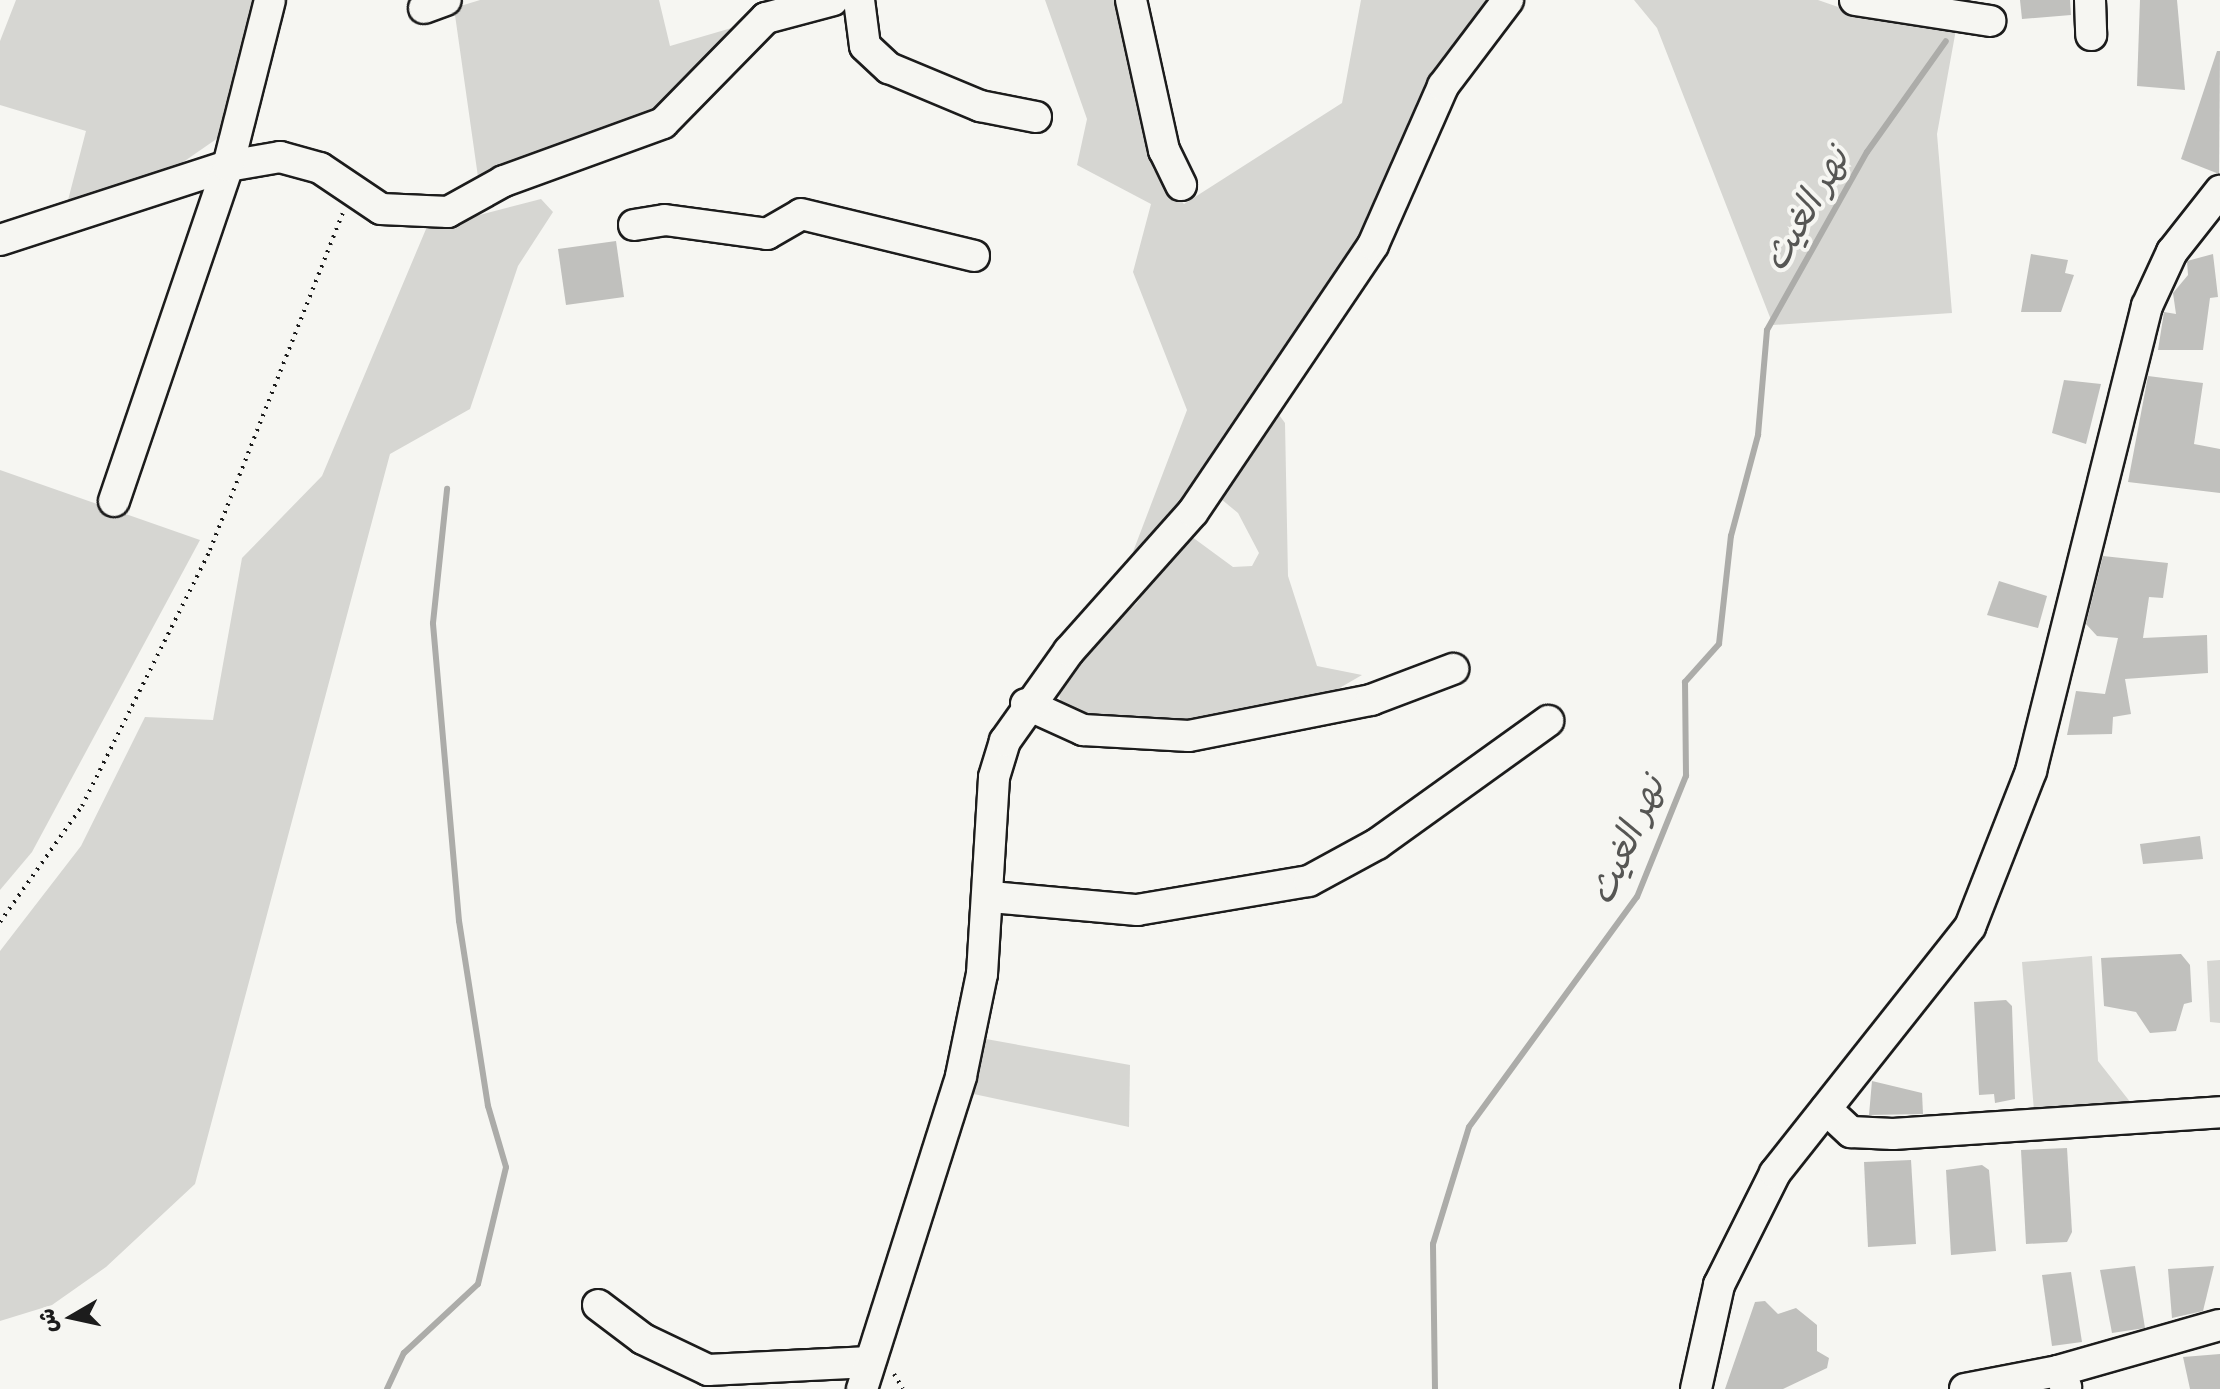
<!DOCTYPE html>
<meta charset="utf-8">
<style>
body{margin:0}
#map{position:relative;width:2220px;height:1389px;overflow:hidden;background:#f6f6f2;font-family:Caveat,"Playpen Sans Arabic",sans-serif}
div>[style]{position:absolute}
.green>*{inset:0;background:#d6d6d2}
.stream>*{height:6px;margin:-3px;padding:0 3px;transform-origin:3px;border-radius:3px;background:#acaca9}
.building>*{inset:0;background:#c0c0bd}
.path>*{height:4px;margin-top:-2px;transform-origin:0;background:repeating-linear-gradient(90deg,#1c1c1c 0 2px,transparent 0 8px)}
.roads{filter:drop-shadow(2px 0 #1c1c1c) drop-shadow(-2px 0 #1c1c1c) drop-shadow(0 2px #1c1c1c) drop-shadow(0 -2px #1c1c1c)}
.minor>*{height:30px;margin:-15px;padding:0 15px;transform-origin:15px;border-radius:15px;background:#f6f6f2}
span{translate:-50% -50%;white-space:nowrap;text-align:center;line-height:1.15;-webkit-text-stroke:8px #f6f6f2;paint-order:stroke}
.water-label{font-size:36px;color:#565654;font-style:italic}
.north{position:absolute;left:32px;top:1277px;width:80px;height:80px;-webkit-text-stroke:6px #f6f6f2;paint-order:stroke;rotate:261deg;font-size:22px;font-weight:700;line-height:32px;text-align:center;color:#1c1c1c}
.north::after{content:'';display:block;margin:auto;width:28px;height:36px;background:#1c1c1c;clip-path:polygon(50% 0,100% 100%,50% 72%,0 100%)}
</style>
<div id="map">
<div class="green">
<div style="clip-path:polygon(16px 0,262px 0,228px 131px,176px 167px,67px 204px,86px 131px,0 105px,0 41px)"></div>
<div style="clip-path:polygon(480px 0,659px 0,670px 46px,735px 27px,672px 106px,478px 177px,454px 8px)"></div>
<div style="clip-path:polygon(1045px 0,1121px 0,1153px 169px,1184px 204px,1342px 103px,1361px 0,1487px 0,1438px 65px,1340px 278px,1249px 401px,1171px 527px,1128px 565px,1187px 410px,1133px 272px,1151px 204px,1077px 165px,1087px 119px)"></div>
<div style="clip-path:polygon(1634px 0,1818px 0,1867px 17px,1957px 24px,1937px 134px,1952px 313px,1773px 325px,1657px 28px)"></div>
<div style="clip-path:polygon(541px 199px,553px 212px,518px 266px,470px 409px,390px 454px,195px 1184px,106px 1267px,52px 1305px,0 1321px,0 951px,81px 846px,145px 717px,213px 720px,242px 558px,322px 476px,426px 229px)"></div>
<div style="clip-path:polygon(1274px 408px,1285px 423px,1288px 576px,1317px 666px,1362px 675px,1324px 697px,1190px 724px,1062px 710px,1059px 693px,1096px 641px,1137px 603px,1184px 531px,1233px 567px,1252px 566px,1259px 553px,1238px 513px,1215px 494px)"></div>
<div style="clip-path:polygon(0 470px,200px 540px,32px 852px,0 890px)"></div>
<div style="clip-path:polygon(2092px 956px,2098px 1061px,2131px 1103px,2034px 1111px,2022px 962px)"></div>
<div style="clip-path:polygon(2220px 960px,2220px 1023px,2210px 1022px,2207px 961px)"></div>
<div style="clip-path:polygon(986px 1039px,1130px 1065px,1129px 1127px,969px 1093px)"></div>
</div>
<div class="stream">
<div style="left:387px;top:1389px;width:40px;rotate:-65deg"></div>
<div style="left:404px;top:1353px;width:101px;rotate:-43deg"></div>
<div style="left:478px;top:1284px;width:120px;rotate:-76.5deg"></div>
<div style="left:506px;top:1167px;width:64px;rotate:-106.4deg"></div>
<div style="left:488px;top:1106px;width:187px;rotate:-98.9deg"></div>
<div style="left:459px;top:921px;width:299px;rotate:-95deg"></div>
<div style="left:433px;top:623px;width:135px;rotate:-84deg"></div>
<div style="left:1435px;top:1389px;width:145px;rotate:-90.8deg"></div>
<div style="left:1433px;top:1244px;width:122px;rotate:-72.9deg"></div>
<div style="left:1469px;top:1127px;width:285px;rotate:-53.9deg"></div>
<div style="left:1637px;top:897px;width:131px;rotate:-68deg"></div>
<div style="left:1686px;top:776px;width:94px;rotate:-90.6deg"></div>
<div style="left:1685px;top:682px;width:51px;rotate:-48.2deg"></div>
<div style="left:1719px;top:644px;width:109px;rotate:-83.7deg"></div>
<div style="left:1731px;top:536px;width:105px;rotate:-75deg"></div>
<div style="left:1758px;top:435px;width:105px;rotate:-85.1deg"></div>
<div style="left:1767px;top:330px;width:204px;rotate:-60.7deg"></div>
<div style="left:1867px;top:152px;width:136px;rotate:-54.6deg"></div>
</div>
<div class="building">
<div style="clip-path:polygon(2020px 0,2070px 0,2071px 15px,2022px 19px)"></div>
<div style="clip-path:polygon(2140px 0,2177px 0,2185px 90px,2137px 86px)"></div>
<div style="clip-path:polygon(2217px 51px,2220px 51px,2219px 174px,2181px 159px)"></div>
<div style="clip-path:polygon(616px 241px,624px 297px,566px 305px,558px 249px)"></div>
<div style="clip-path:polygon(2031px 254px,2068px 260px,2065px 273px,2074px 275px,2061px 312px,2021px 312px)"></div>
<div style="clip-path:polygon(2213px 254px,2218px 297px,2210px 298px,2203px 350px,2158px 350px,2164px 312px,2176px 314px,2173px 293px,2188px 275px,2187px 261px)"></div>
<div style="clip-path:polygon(2148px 376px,2203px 383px,2194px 444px,2220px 449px,2220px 493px,2128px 482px)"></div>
<div style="clip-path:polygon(2064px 380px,2101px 384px,2086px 444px,2052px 433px)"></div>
<div style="clip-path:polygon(2103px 556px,2168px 563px,2163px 598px,2149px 597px,2143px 638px,2207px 635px,2208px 673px,2125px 679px,2131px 714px,2113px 717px,2112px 734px,2067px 735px,2076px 691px,2105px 694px,2118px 638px,2097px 636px,2086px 624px)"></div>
<div style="clip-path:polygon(1999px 581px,2047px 596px,2038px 628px,1987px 615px)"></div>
<div style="clip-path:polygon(2200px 836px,2203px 859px,2143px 864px,2140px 844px)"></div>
<div style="clip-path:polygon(2181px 954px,2190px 965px,2192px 1002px,2184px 1004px,2176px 1031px,2150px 1033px,2136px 1012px,2104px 1006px,2101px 958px)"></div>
<div style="clip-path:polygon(2006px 1000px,2012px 1006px,2015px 1099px,1995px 1103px,1994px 1094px,1979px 1095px,1974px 1002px)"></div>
<div style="clip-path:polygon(1872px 1081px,1922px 1093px,1923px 1114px,1869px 1115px)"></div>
<div style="clip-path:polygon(2067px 1148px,2072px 1232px,2067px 1242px,2026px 1244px,2021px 1150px)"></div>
<div style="clip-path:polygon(1911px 1160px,1916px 1244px,1868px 1247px,1864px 1162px)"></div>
<div style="clip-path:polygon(1982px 1165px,1989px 1170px,1996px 1251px,1951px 1255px,1946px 1170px)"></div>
<div style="clip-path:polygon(2135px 1266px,2145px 1328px,2112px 1333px,2100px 1270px)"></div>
<div style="clip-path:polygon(2214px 1266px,2203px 1311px,2172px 1318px,2168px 1269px)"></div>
<div style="clip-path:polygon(2071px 1272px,2082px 1342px,2052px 1346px,2042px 1275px)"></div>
<div style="clip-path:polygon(1765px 1301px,1778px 1314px,1796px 1308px,1817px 1325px,1817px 1351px,1829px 1358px,1827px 1368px,1783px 1389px,1725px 1389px,1755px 1302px)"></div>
<div style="clip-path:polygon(2220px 1354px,2220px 1389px,2190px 1389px,2183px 1357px)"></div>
</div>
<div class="path">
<div style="left:0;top:922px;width:142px;rotate:-54.7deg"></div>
<div style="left:82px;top:806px;width:286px;rotate:-63.4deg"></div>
<div style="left:210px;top:550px;width:362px;rotate:-68.5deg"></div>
<div style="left:894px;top:1374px;width:17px;rotate:59deg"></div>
</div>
<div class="roads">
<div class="minor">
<div style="left:859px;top:0;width:46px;rotate:82.6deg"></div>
<div style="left:865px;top:46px;width:33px;rotate:43deg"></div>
<div style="left:889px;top:68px;width:99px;rotate:22.7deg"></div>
<div style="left:980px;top:106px;width:57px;rotate:11.1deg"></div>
<div style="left:1131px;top:0;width:154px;rotate:77.6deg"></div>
<div style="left:1164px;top:150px;width:39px;rotate:64deg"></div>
<div style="left:1855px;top:0;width:137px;rotate:8.8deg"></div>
<div style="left:2090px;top:0;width:35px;rotate:88deg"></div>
<div style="left:424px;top:8px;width:23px;rotate:-20deg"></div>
<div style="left:634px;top:225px;width:31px;rotate:-9deg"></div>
<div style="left:665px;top:220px;width:103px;rotate:7.8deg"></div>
<div style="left:767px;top:234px;width:39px;rotate:-30deg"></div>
<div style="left:801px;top:214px;width:178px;rotate:13.6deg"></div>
<div style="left:0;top:240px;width:240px;rotate:-18deg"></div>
<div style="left:228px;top:166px;width:53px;rotate:-9.8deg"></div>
<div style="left:280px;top:157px;width:41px;rotate:15.4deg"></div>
<div style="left:320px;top:168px;width:73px;rotate:33.9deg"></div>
<div style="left:381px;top:209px;width:67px;rotate:2.6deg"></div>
<div style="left:448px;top:212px;width:64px;rotate:-29deg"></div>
<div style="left:504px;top:181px;width:169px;rotate:-20deg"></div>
<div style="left:663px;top:123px;width:147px;rotate:-45.6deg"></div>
<div style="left:766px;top:18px;width:69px;rotate:-15deg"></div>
<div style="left:114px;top:501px;width:354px;rotate:-71.2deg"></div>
<div style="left:228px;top:166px;width:171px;rotate:-75.8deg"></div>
<div style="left:1026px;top:704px;width:63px;rotate:24.5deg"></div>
<div style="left:1083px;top:730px;width:106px;rotate:3.2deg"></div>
<div style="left:1189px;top:736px;width:186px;rotate:-11.2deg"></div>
<div style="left:1371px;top:700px;width:88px;rotate:-20.7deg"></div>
<div style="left:991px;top:897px;width:147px;rotate:5.1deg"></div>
<div style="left:1137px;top:910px;width:174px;rotate:-9.6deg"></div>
<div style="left:1309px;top:881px;width:77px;rotate:-28.6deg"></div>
<div style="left:1377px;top:844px;width:211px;rotate:-35.7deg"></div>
<div style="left:1826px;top:1109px;width:34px;rotate:43deg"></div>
<div style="left:1851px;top:1132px;width:42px;rotate:2.7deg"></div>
<div style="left:1893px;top:1134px;width:328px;rotate:-3.8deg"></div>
<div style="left:598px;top:1305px;width:56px;rotate:37.1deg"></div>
<div style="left:643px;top:1339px;width:72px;rotate:25.5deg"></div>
<div style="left:708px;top:1370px;width:162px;rotate:-2.8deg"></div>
<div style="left:2058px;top:1371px;width:168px;rotate:-15.9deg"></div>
<div style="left:862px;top:1389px;width:328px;rotate:-72.4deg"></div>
<div style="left:961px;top:1076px;width:104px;rotate:-78.4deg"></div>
<div style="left:982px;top:974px;width:197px;rotate:-86.5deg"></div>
<div style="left:994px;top:777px;width:38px;rotate:-73deg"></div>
<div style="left:1005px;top:741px;width:110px;rotate:-54.6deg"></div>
<div style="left:1069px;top:651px;width:186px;rotate:-48.3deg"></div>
<div style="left:1193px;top:512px;width:322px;rotate:-56deg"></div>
<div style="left:1373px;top:245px;width:174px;rotate:-66.2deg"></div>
<div style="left:1443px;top:86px;width:108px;rotate:-52.9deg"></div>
<div style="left:1696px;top:1389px;width:107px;rotate:-77.5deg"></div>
<div style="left:1719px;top:1285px;width:125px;rotate:-63.4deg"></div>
<div style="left:1775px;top:1173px;width:314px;rotate:-51.6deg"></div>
<div style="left:1970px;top:927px;width:168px;rotate:-68.6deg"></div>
<div style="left:2031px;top:771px;width:479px;rotate:-76deg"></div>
<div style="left:2147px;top:306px;width:60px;rotate:-65.2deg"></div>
<div style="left:2172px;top:252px;width:78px;rotate:-51.8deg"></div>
<div style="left:1965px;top:1389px;width:95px;rotate:-11deg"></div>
<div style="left:2058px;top:1371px;width:18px;rotate:63deg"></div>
</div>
</div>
<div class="water-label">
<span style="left:1806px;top:209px;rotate:-60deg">نهر الغيث</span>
<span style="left:1627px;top:840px;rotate:-66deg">نهر الغيث</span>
</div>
<div class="north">ش</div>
</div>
